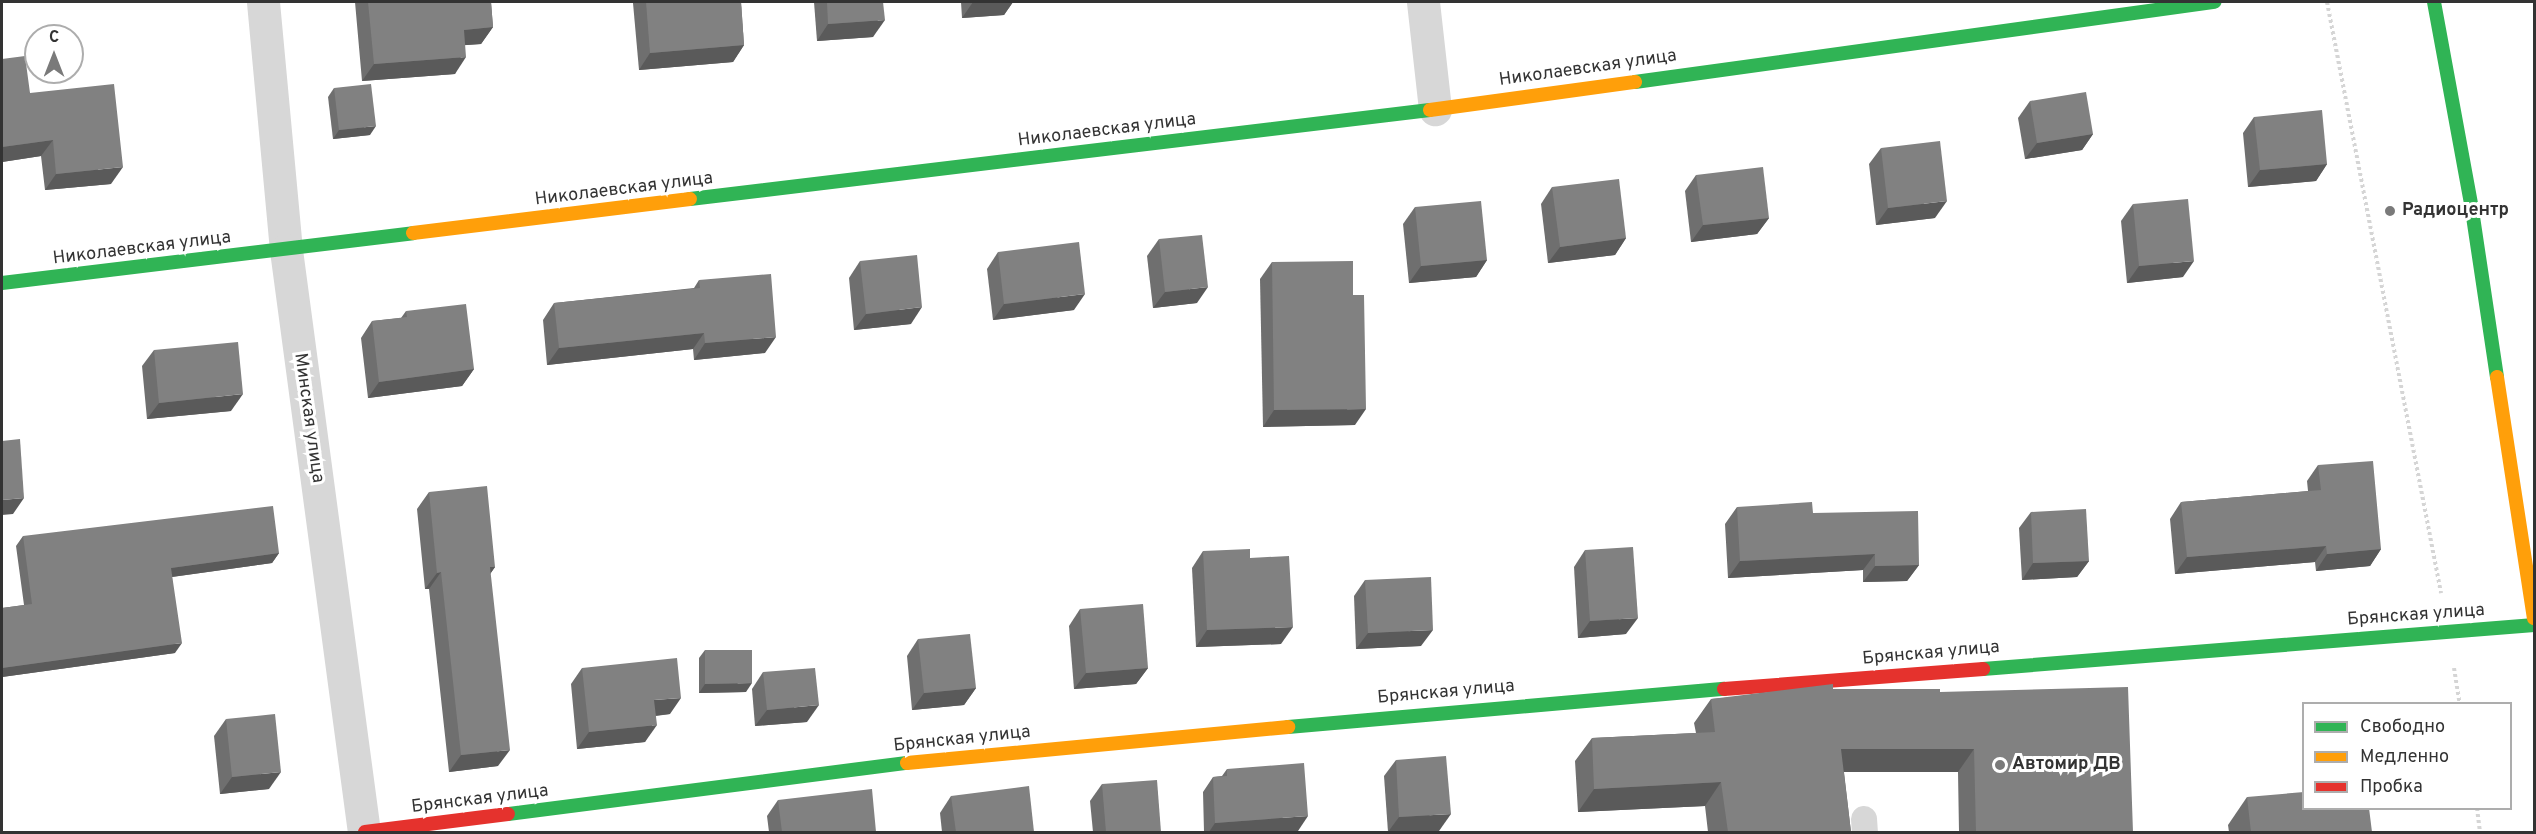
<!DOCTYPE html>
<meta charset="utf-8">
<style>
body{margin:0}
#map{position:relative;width:2536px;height:834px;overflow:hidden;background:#fff;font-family:Overpass,sans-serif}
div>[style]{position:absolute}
.path>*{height:4px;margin-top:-2px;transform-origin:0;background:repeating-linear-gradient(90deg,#d5d5d5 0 3px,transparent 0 6px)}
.lane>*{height:26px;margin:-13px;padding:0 13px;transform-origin:13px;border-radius:13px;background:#d7d7d7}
.street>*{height:33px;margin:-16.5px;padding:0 16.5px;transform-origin:16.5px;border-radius:16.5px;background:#d7d7d7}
.fast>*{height:14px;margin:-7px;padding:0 7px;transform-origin:7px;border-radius:7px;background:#30b455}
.slow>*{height:14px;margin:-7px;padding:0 7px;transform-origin:7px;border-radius:7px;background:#ff9f0a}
.jam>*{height:14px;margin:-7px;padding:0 7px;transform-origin:7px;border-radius:7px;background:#e5322d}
.wall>*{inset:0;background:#6f6f6f}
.shaded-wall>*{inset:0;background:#5a5a5a}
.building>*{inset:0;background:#818181}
.dots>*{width:16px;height:16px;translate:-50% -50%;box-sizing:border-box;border:3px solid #fff;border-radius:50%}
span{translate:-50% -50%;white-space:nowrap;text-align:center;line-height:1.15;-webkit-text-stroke:6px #fff;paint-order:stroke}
.street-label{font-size:18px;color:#333}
.poi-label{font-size:18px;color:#333;font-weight:700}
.left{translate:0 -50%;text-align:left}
.frame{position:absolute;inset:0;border:3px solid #333;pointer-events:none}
.legend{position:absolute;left:2302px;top:702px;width:210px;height:108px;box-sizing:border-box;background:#fff;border:2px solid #adadad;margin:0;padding:8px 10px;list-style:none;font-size:18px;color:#333}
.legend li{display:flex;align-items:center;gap:12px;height:30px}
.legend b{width:30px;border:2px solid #adadad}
.north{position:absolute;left:24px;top:24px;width:60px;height:60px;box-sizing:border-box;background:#fff;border:2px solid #adadad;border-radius:50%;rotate:0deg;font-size:16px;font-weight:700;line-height:24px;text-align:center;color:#333}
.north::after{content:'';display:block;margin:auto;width:21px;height:27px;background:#7a7a7a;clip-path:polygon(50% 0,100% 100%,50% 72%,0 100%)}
</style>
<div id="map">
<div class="path">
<div style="left:2327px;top:2px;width:602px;rotate:79.08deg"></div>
<div style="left:2454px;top:668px;width:36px;rotate:81deg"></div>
<div style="left:2477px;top:808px;width:24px;rotate:83deg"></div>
</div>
<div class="lane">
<div style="left:1864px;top:819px;width:13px;rotate:86deg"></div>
</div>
<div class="street">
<div style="left:263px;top:2px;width:249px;rotate:84.7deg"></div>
<div style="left:286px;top:250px;width:587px;rotate:82.37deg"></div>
<div style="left:1423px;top:2px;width:108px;rotate:83.6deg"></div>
</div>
<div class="fast">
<div style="left:2434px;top:2px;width:211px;rotate:79.6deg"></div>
<div style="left:2472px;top:210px;width:169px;rotate:81.5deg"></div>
<div style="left:1635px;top:82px;width:585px;rotate:-7.87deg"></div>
<div style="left:690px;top:199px;width:745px;rotate:-6.86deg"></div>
<div style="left:2px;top:283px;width:414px;rotate:-6.9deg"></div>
<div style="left:1983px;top:669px;width:553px;rotate:-4.57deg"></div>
<div style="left:1288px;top:727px;width:438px;rotate:-5deg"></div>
<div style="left:508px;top:814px;width:402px;rotate:-7.3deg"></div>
</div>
<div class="slow">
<div style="left:1430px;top:110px;width:207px;rotate:-7.8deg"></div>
<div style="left:413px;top:233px;width:279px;rotate:-7deg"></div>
<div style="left:2497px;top:377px;width:244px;rotate:81.3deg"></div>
<div style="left:907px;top:763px;width:383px;rotate:-5.4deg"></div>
</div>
<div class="jam">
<div style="left:1724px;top:689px;width:260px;rotate:-4.4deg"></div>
<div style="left:365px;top:832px;width:144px;rotate:-7.2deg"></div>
</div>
<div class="wall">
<div style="clip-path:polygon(355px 2px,491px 2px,493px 27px,481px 44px,465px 45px,455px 74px,362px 81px)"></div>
<div style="clip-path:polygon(633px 2px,741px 2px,744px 45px,733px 62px,639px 70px,633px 3px)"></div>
<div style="clip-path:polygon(814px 2px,883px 2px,873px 37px,817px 41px)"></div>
<div style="clip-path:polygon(961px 2px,1013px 2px,1004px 15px,962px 18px)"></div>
<div style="clip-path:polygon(2px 59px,30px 93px,111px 184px,45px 190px,41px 156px,2px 162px)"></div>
<div style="clip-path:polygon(334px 88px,370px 135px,333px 139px,328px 97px)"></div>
<div style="clip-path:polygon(2030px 101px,2093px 134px,2082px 150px,2025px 159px,2018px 118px)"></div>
<div style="clip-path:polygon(2254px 117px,2327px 164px,2316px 181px,2248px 187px,2243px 133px)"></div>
<div style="clip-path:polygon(1881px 148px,1935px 218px,1876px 225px,1869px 164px)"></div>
<div style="clip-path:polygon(1696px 175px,1769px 218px,1757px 234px,1691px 242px,1685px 191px)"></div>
<div style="clip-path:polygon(1552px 187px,1626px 238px,1615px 255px,1548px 263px,1541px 204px)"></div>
<div style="clip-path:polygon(2133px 204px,2183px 277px,2127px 283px,2121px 221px)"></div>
<div style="clip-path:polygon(1415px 207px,1487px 260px,1476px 277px,1409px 283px,1403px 224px)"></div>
<div style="clip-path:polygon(1159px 239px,1197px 303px,1153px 308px,1147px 256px)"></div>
<div style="clip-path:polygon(998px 252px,1074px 310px,993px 320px,987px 269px)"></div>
<div style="clip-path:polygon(860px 261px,911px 324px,854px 330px,849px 278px)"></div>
<div style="clip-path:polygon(1272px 262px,1355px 425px,1263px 427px,1260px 279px)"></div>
<div style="clip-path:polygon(699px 280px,765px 353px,694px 360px,693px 349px,547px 365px,543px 320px,554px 303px,694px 288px)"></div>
<div style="clip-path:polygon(406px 311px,474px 369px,462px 386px,368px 398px,361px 338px,372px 321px,401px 318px)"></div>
<div style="clip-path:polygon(154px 350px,231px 411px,147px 419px,142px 366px)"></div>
<div style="clip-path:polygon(2318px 465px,2381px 549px,2370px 566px,2316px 571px,2315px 562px,2175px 574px,2170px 519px,2181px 502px,2308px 491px,2307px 481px)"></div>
<div style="clip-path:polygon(429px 492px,495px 567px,490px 574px,498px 766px,449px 772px,429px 589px,425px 589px,417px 509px)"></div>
<div style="clip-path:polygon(1737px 507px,1813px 513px,1919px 565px,1907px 581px,1863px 582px,1863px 570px,1728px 578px,1725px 524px)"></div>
<div style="clip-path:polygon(2031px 512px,2089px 561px,2077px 577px,2022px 580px,2019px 528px)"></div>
<div style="clip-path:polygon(23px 536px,279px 553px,272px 563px,172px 577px,175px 653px,2px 677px,2px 608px,24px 605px,16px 546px)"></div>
<div style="clip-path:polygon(1585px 550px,1626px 634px,1578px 638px,1574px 567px)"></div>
<div style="clip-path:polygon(1203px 551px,1250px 558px,1281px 644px,1196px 647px,1192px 568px)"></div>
<div style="clip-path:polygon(1365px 580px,1421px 646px,1356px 649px,1354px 596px)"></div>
<div style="clip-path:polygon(1080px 609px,1148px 668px,1136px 684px,1074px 689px,1069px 626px)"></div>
<div style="clip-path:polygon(918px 639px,976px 688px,964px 705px,912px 710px,907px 656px)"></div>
<div style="clip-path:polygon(705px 650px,746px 692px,699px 693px,699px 658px)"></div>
<div style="clip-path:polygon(582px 668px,670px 714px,656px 716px,645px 742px,577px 749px,571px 684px)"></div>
<div style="clip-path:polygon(763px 672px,807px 722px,755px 726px,752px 689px)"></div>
<div style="clip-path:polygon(1833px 689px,1940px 692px,2133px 832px,1959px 832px,1958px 772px,1844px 772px,1851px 832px,1708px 832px,1705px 806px,1578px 812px,1575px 761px,1592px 738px,1696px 733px,1694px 723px,1711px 699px)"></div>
<div style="clip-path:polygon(226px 719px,269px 789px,220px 794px,214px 736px)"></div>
<div style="clip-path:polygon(1396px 760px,1439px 831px,1388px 832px,1384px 776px)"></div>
<div style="clip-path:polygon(1227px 769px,1298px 831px,1280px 832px,1204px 832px,1203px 792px,1213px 777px,1222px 776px)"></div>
<div style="clip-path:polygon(1102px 784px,1161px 832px,1093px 832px,1090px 801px)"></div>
<div style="clip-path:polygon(951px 796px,1034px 832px,942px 832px,940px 813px)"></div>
<div style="clip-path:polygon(2247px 797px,2372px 832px,2229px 832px,2228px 825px)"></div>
<div style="clip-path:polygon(778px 800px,876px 832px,769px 832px,767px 816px)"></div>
</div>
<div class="shaded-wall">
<div style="clip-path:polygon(973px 2px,1013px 2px,1004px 15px,962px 18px)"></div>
<div style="clip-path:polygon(885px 20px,873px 37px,817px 41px,828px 24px)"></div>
<div style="clip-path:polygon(493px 27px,481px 44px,453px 46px,464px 30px)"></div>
<div style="clip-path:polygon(744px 45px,733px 62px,639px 70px,650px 53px)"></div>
<div style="clip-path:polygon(466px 57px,455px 74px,362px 81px,374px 64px)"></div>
<div style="clip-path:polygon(376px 126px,370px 135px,333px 139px,339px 130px)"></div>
<div style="clip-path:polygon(2093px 134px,2082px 150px,2025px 159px,2037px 143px)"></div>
<div style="clip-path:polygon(53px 140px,41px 156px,2px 162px,2px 147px)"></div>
<div style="clip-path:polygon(2327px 164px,2316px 181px,2248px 187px,2260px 170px)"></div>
<div style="clip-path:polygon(123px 167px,111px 184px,45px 190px,56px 174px)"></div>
<div style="clip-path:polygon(1947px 201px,1935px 218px,1876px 225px,1888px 208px)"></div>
<div style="clip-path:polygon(1769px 218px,1757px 234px,1691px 242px,1703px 225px)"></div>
<div style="clip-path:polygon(1626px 238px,1615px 255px,1548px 263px,1560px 247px)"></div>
<div style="clip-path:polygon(1487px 260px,1476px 277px,1409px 283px,1421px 266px)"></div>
<div style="clip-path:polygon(2194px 261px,2183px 277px,2127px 283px,2139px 266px)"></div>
<div style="clip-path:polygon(1208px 287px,1197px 303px,1153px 308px,1165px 292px)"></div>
<div style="clip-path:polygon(1085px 294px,1074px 310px,993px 320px,1004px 304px)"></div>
<div style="clip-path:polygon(922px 307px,911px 324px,854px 330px,866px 314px)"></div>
<div style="clip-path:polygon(704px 333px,693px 349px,547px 365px,559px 348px)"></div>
<div style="clip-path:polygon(776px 337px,765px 353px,694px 360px,705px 343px)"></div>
<div style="clip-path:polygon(474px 369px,462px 386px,368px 398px,379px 382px)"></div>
<div style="clip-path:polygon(243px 394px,231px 411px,147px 419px,159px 403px)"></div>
<div style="clip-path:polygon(1366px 409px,1355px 425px,1263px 427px,1274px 410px)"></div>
<div style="clip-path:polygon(24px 498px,13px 514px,2px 515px,2px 500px)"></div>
<div style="clip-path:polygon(2326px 546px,2315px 562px,2175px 574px,2187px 557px)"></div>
<div style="clip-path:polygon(2381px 549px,2370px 566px,2316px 571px,2327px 554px)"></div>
<div style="clip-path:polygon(279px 553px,272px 563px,164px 578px,171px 568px)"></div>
<div style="clip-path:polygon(1875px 554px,1863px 570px,1728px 578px,1740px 561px)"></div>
<div style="clip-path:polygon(2089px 561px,2077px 577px,2022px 580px,2033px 563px)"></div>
<div style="clip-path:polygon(1919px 565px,1907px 581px,1863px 582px,1875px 566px)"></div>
<div style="clip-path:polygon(490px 567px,495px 567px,483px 584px)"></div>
<div style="clip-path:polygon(441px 572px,429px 589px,425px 589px,437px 573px)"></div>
<div style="clip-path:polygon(1638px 618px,1626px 634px,1578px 638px,1590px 621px)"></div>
<div style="clip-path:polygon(1293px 627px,1281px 644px,1196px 647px,1207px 630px)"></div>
<div style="clip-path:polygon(1433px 630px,1421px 646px,1356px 649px,1368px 633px)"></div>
<div style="clip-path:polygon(182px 643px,175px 653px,2px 677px,2px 668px)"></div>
<div style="clip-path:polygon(1148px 668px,1136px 684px,1074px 689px,1086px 673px)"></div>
<div style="clip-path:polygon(752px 683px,746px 692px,699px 693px,705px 684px)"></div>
<div style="clip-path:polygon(976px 688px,964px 705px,912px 710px,924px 693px)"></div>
<div style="clip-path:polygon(681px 698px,670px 714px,642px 717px,654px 700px)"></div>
<div style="clip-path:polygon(819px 705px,807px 722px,755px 726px,767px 710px)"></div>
<div style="clip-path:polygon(657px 725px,645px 742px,577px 749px,589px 732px)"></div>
<div style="clip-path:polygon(1841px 749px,1974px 749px,1958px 772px,1825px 772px)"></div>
<div style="clip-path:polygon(510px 750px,498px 766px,449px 772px,461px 755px)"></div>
<div style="clip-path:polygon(281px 772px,269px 789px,220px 794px,232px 777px)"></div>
<div style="clip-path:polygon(1721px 782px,1705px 806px,1578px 812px,1594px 789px)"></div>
<div style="clip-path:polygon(1451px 814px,1439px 831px,1388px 832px,1399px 817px)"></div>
<div style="clip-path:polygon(1308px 816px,1298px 831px,1280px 832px,1209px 832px,1215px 823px)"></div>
</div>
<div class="building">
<div style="clip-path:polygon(368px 2px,491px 2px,493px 27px,464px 30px,466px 57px,374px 64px)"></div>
<div style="clip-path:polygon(646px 2px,741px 2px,744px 45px,650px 53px)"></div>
<div style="clip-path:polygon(827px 2px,883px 2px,885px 20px,828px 24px)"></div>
<div style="clip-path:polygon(25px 56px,30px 93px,114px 84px,123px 167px,56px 174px,53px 140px,2px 147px,2px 59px)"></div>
<div style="clip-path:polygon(371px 84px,376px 126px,339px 130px,334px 88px)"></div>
<div style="clip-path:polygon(2086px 92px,2093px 134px,2037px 143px,2030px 101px)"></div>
<div style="clip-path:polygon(2322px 110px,2327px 164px,2260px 170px,2254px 117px)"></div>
<div style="clip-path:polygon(1940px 141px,1947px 201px,1888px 208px,1881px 148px)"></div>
<div style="clip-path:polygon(1763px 167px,1769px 218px,1703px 225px,1696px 175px)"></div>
<div style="clip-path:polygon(1619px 179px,1626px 238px,1560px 247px,1552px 187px)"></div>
<div style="clip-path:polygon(2188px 199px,2194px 261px,2139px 266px,2133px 204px)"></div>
<div style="clip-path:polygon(1481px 201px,1487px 260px,1421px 266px,1415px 207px)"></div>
<div style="clip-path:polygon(1202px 235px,1208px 287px,1165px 292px,1159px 239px)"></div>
<div style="clip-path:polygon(1079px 242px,1085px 294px,1004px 304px,998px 252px)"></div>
<div style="clip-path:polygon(917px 255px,922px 307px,866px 314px,860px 261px)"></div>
<div style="clip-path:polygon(1353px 261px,1353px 295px,1364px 295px,1366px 409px,1274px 410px,1272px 262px)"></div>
<div style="clip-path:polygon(771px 274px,776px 337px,705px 343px,704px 333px,559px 348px,554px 303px,700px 288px,699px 280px)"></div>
<div style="clip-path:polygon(466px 304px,474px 369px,379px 382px,372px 321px,407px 317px,406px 311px)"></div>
<div style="clip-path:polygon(238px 342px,243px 394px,159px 403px,154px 350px)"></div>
<div style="clip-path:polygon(20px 439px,24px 498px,2px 500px,2px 441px)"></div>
<div style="clip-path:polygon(2373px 461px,2381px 549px,2327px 554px,2326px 546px,2187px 557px,2181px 502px,2321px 490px,2318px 465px)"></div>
<div style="clip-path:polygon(487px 486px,495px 567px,490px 567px,510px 750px,461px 755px,441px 572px,437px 573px,429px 492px)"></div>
<div style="clip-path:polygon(1812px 502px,1813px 513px,1918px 511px,1919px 565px,1875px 566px,1875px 554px,1740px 561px,1737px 507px)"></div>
<div style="clip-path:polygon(273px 506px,279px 553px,171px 568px,182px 643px,2px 668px,2px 608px,32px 604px,23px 536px)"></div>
<div style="clip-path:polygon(2086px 509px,2089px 561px,2033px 563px,2031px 512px)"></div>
<div style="clip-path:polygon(1633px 547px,1638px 618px,1590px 621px,1585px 550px)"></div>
<div style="clip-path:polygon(1250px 549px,1250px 558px,1289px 556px,1293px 627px,1207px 630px,1203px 551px)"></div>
<div style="clip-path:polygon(1431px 577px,1433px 630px,1368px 633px,1365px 580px)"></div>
<div style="clip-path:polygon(1143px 604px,1148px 668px,1086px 673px,1080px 609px)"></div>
<div style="clip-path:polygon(970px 634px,976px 688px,924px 693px,918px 639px)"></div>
<div style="clip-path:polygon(705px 650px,752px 650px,752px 683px,705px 684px)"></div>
<div style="clip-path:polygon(677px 658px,681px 698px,654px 700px,657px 725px,589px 732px,582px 668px)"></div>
<div style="clip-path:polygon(815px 668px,819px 705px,767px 710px,763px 672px)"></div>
<div style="clip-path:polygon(1833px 684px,1833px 689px,1940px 689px,1940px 692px,2128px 687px,2133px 832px,1976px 832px,1974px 749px,1841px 749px,1851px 832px,1728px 832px,1721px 782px,1594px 789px,1592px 738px,1715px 732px,1711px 699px)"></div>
<div style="clip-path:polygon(275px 714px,281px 772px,232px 777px,226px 719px)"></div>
<div style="clip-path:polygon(1446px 756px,1451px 814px,1399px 817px,1396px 760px)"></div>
<div style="clip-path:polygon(1304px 763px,1308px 816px,1215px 823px,1213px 777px,1227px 776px,1227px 769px)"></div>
<div style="clip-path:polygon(1157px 780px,1161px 832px,1106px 832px,1102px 784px)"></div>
<div style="clip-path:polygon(1029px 786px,1034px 832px,956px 832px,951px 796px)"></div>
<div style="clip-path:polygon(872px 789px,876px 832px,782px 832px,778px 800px)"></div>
<div style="clip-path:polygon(2304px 792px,2304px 808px,2369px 808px,2372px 832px,2251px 832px,2247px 797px)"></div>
</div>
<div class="dots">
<div style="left:2390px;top:211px;background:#7a7a7a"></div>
<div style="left:2000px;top:765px;background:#7a7a7a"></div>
</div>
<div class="street-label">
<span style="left:1588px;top:69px;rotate:-8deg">Николаевская улица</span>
<span style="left:1107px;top:131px;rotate:-7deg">Николаевская улица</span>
<span style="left:624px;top:190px;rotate:-7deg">Николаевская улица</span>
<span style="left:142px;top:249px;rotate:-7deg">Николаевская улица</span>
<span style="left:308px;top:418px;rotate:82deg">Минская улица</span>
<span style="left:2416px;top:616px;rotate:-4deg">Брянская улица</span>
<span style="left:1931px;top:654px;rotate:-5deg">Брянская улица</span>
<span style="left:1446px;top:693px;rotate:-5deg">Брянская улица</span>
<span style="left:962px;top:740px;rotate:-6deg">Брянская улица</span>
<span style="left:480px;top:800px;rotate:-7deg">Брянская улица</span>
</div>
<div class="poi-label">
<span class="left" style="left:2402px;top:211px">Радиоцентр</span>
<span class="left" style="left:2012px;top:765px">Автомир ДВ</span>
</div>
<div class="frame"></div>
<ul class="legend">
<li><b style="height:8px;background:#30b455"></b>Свободно</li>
<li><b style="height:8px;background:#ff9f0a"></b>Медленно</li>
<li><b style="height:8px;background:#e5322d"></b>Пробка</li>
</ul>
<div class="north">С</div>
</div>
